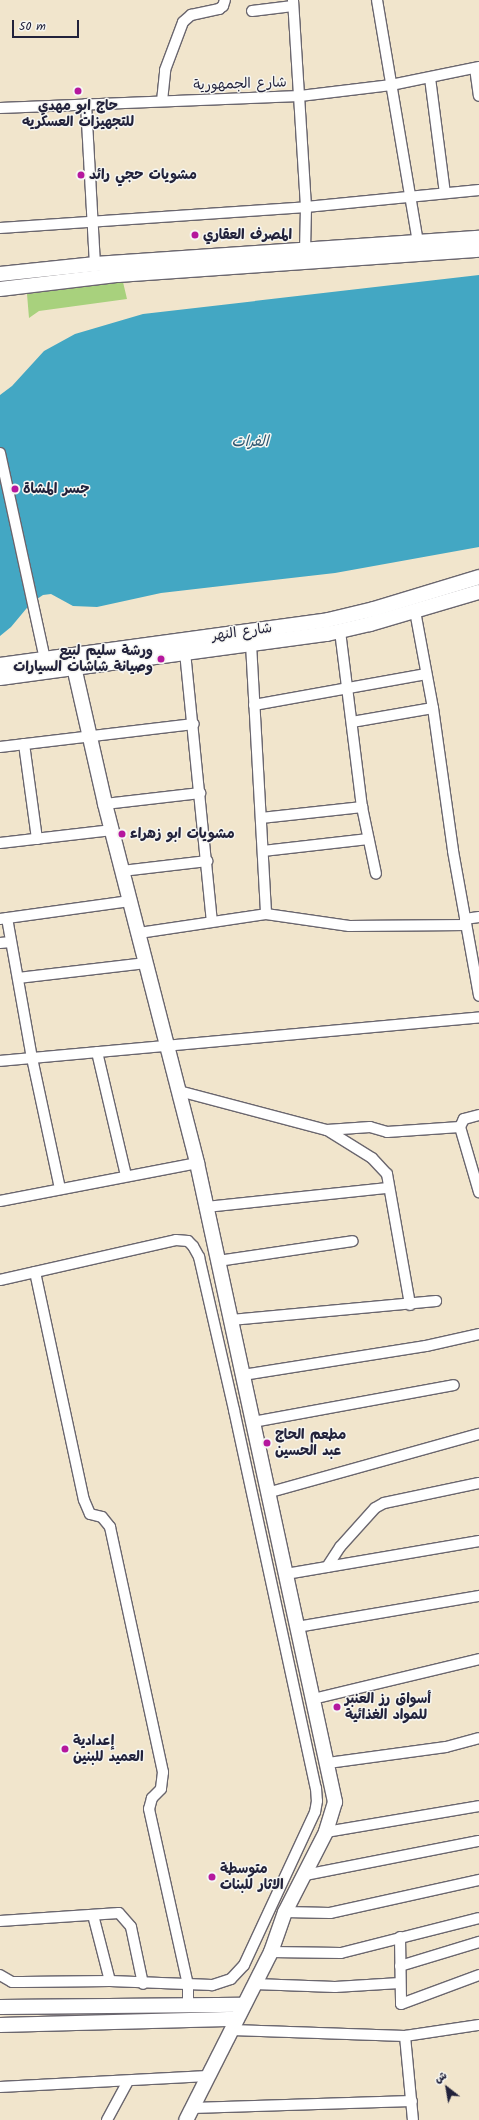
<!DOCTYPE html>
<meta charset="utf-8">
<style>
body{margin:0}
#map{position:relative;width:479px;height:2120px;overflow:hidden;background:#f1e5cc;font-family:Kalam,"Playpen Sans Arabic",sans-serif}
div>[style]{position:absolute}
.green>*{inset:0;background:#a8d17d}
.water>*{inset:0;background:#43a7c3}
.roads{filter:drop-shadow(1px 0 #6a666e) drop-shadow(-1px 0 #6a666e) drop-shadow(0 1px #6a666e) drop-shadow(0 -1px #6a666e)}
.street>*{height:10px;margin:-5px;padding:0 5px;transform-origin:5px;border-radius:5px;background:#fff}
.secondary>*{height:14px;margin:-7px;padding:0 7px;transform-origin:7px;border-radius:7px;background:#fff}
.dots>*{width:11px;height:11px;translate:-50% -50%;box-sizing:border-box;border:2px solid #f6f6f2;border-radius:50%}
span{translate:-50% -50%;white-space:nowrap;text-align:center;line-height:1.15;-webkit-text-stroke:3px #f6f6f2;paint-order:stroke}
.street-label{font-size:14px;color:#22223b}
.poi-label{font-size:14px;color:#22223b;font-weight:700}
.left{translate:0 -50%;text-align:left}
.right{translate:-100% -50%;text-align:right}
.water-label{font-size:15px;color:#2f5771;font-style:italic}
.north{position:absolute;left:427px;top:2068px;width:40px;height:40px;-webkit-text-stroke:3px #f6f6f2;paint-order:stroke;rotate:329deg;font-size:11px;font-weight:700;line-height:16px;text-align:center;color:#22223b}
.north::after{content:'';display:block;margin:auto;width:14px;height:18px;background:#22223b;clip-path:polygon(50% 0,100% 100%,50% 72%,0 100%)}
.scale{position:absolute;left:12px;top:20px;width:67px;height:18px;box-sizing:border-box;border:2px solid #22223b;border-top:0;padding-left:5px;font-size:12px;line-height:14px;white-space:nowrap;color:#22223b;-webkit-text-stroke:3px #f6f6f2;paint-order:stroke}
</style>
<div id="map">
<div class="green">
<div style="clip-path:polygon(123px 282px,127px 299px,39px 311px,29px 318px,27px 294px)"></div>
</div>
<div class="water">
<div style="clip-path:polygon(479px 275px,479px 547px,335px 573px,161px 593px,97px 607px,73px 606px,51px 594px,43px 595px,31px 603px,11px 627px,0 636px,0 395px,12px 386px,44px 351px,75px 334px,143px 314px)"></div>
</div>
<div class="roads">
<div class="street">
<div style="left:293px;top:0;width:207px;rotate:86.4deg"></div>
<div style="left:306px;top:207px;width:44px;rotate:91.3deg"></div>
<div style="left:377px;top:0;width:246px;rotate:80.4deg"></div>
<div style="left:252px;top:11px;width:41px;rotate:-7deg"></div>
<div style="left:475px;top:68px;width:28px;rotate:82deg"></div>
<div style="left:430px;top:78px;width:116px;rotate:82.6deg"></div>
<div style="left:162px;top:101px;width:31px;rotate:-84deg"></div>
<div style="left:165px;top:70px;width:51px;rotate:-69.4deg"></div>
<div style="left:183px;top:22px;width:11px;rotate:-41deg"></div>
<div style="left:191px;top:15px;width:29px;rotate:-12deg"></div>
<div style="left:219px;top:9px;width:5px;rotate:-37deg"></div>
<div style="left:223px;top:6px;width:6px;rotate:-72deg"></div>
<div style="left:86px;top:104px;width:160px;rotate:86.8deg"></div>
<div style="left:0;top:108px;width:300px;rotate:-2.3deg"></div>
<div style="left:300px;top:96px;width:92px;rotate:-6.9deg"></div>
<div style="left:391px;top:85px;width:90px;rotate:-11.6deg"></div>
<div style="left:0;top:228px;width:307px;rotate:-3.9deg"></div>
<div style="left:306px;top:207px;width:174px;rotate:-5.6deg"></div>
<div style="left:0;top:453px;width:211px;rotate:77.7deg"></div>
<div style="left:415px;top:611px;width:99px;rotate:79.5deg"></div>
<div style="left:433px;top:708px;width:144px;rotate:82deg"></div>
<div style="left:453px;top:851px;width:147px;rotate:79.8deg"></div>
<div style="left:340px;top:631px;width:177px;rotate:82.9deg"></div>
<div style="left:362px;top:807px;width:68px;rotate:78.2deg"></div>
<div style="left:251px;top:644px;width:270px;rotate:86.8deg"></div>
<div style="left:185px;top:652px;width:270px;rotate:84.3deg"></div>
<div style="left:254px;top:705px;width:175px;rotate:-10.2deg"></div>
<div style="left:352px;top:722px;width:82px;rotate:-9.8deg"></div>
<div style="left:24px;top:744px;width:96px;rotate:82.2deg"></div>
<div style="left:0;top:747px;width:195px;rotate:-6.8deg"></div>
<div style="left:105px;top:804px;width:96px;rotate:-6.6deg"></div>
<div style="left:261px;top:818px;width:102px;rotate:-6.2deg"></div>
<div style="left:0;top:843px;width:113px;rotate:-6.6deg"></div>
<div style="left:263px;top:851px;width:106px;rotate:-6.5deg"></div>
<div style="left:122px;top:871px;width:86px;rotate:-6.7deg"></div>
<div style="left:7px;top:918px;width:142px;rotate:79.9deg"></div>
<div style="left:32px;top:1058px;width:134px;rotate:77.9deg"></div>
<div style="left:0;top:919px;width:131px;rotate:-7.9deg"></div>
<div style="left:465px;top:919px;width:14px;rotate:-8deg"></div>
<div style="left:139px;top:933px;width:128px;rotate:-8.5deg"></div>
<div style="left:266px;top:914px;width:84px;rotate:8.2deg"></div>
<div style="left:349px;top:926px;width:117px;rotate:-0.5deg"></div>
<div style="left:0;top:943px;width:11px;rotate:-5deg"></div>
<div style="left:18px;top:978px;width:129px;rotate:-6.7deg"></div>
<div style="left:97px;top:1052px;width:127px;rotate:76.8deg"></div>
<div style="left:0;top:1061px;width:481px;rotate:-5.2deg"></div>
<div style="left:179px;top:1091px;width:153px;rotate:14.8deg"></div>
<div style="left:327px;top:1130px;width:43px;rotate:-4deg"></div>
<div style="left:370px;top:1127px;width:18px;rotate:16deg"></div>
<div style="left:387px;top:1132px;width:73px;rotate:-3.9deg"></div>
<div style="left:479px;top:1115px;width:16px;rotate:165deg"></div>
<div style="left:464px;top:1119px;width:9px;rotate:117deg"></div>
<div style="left:460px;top:1127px;width:68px;rotate:73.7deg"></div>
<div style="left:327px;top:1130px;width:53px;rotate:31.9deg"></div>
<div style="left:372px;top:1158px;width:22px;rotate:47deg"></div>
<div style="left:387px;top:1174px;width:133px;rotate:80deg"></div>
<div style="left:0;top:1201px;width:201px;rotate:-10.9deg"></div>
<div style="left:206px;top:1207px;width:183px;rotate:-6deg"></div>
<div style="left:218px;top:1261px;width:136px;rotate:-8.4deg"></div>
<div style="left:35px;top:1272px;width:233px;rotate:77.9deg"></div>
<div style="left:84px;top:1500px;width:15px;rotate:67deg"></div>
<div style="left:90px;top:1514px;width:12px;rotate:14deg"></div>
<div style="left:102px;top:1517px;width:13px;rotate:51deg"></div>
<div style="left:110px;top:1527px;width:251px;rotate:77.8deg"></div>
<div style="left:163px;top:1772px;width:17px;rotate:97deg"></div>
<div style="left:161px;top:1789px;width:13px;rotate:135deg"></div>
<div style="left:152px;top:1798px;width:11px;rotate:105deg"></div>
<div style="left:149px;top:1809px;width:180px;rotate:77.5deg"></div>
<div style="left:188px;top:1985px;width:20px;rotate:90deg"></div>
<div style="left:0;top:1280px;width:180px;rotate:-12.8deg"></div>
<div style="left:176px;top:1240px;width:12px;rotate:5deg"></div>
<div style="left:188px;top:1241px;width:7px;rotate:45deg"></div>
<div style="left:193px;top:1246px;width:13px;rotate:61deg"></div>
<div style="left:199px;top:1257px;width:157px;rotate:77.1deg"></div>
<div style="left:234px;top:1410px;width:387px;rotate:77.8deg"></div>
<div style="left:316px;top:1788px;width:13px;rotate:86deg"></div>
<div style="left:317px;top:1801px;width:11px;rotate:100deg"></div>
<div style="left:315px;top:1812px;width:169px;rotate:114.9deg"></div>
<div style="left:244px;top:1965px;width:19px;rotate:133deg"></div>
<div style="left:231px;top:1979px;width:20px;rotate:162deg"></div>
<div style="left:212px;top:1985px;width:102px;rotate:-177.8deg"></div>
<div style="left:110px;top:1981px;width:88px;rotate:179.3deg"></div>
<div style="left:22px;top:1982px;width:10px;rotate:180deg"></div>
<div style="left:12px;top:1982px;width:14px;rotate:-150deg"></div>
<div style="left:231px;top:1320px;width:206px;rotate:-5.3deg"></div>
<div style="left:243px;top:1375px;width:185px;rotate:-9deg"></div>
<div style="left:426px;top:1346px;width:54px;rotate:-12.8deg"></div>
<div style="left:253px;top:1422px;width:204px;rotate:-10.4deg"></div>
<div style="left:267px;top:1493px;width:220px;rotate:-15.6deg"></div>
<div style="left:327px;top:1567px;width:24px;rotate:-57deg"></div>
<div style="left:340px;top:1547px;width:52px;rotate:-48.1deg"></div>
<div style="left:375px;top:1508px;width:10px;rotate:-29deg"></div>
<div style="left:384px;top:1503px;width:97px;rotate:-11.9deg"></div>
<div style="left:286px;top:1574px;width:196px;rotate:-9.7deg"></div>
<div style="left:297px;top:1627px;width:185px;rotate:-9.7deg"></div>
<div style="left:313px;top:1699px;width:171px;rotate:-13.5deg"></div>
<div style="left:328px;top:1763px;width:119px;rotate:-7.7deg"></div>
<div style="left:446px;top:1747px;width:34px;rotate:-15deg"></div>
<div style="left:326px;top:1832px;width:155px;rotate:-9.6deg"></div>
<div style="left:305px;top:1875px;width:177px;rotate:-11.1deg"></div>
<div style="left:285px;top:1912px;width:45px;rotate:1.3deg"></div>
<div style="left:330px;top:1913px;width:153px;rotate:-12.5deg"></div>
<div style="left:93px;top:1915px;width:68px;rotate:75.6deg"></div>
<div style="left:0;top:1921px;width:119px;rotate:-3.8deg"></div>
<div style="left:119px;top:1913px;width:18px;rotate:49deg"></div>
<div style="left:131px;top:1927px;width:58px;rotate:78.1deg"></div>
<div style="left:400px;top:1937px;width:67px;rotate:89.1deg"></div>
<div style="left:401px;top:2004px;width:83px;rotate:-20.4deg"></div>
<div style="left:271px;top:1952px;width:70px;rotate:0.8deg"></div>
<div style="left:341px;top:1953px;width:142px;rotate:-14.2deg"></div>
<div style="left:400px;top:1966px;width:83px;rotate:-16.9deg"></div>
<div style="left:254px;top:1984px;width:81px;rotate:2.1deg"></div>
<div style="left:335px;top:1987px;width:65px;rotate:-3.5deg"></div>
<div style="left:232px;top:2030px;width:173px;rotate:2deg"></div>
<div style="left:405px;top:2036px;width:75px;rotate:-8.5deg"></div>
<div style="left:405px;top:2036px;width:84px;rotate:84.6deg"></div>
<div style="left:0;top:2087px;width:208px;rotate:-3deg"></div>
<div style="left:192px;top:2108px;width:220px;rotate:-1.8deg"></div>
<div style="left:107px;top:2120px;width:44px;rotate:-61.7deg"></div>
</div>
<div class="secondary">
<div style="left:0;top:274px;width:96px;rotate:-6deg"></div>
<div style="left:95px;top:264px;width:385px;rotate:-3.9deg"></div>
<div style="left:0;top:289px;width:119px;rotate:-6.8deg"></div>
<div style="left:118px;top:275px;width:362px;rotate:-4deg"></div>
<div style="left:0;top:665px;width:331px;rotate:-7.8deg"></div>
<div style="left:328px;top:620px;width:47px;rotate:-13.4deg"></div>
<div style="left:374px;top:609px;width:110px;rotate:-16.9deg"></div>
<div style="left:74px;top:667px;width:140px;rotate:77.2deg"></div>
<div style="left:105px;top:804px;width:371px;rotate:75.6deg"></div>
<div style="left:197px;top:1163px;width:654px;rotate:77.81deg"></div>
<div style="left:335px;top:1802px;width:31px;rotate:107deg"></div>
<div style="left:326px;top:1832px;width:90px;rotate:117.1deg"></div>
<div style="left:285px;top:1912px;width:42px;rotate:109.3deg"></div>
<div style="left:271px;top:1952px;width:188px;rotate:116.8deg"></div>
<div style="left:0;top:678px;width:330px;rotate:-7.7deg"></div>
<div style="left:327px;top:634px;width:44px;rotate:-13.1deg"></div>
<div style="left:370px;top:624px;width:114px;rotate:-16.4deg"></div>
<div style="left:0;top:2007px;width:244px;rotate:-0.5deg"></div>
<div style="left:0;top:2025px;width:237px;rotate:-1.5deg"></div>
</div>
</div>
<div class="dots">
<div style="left:78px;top:91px;background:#b5179e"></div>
<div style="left:81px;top:175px;background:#b5179e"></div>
<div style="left:195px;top:235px;background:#b5179e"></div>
<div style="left:15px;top:489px;background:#b5179e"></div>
<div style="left:161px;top:659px;background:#b5179e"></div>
<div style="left:122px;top:834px;background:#b5179e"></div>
<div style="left:267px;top:1443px;background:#b5179e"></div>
<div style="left:337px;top:1707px;background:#b5179e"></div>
<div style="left:65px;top:1749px;background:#b5179e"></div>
<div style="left:212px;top:1877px;background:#b5179e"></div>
</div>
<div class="street-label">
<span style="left:240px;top:84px;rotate:-2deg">شارع الجمهورية</span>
<span style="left:242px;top:632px;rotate:-8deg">شارع النهر</span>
</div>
<div class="poi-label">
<span style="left:78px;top:114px">حاج ابو مهدي<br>للتجهيزات العسكريه</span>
<span class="left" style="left:89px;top:175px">مشويات حجي رائد</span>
<span class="left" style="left:203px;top:235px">المصرف العقاري</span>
<span class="left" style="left:23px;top:489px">جسر المشاة</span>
<span class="right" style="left:153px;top:659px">ورشة سليم لبيع<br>وصيانة شاشات السيارات</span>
<span class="left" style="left:130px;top:834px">مشويات ابو زهراء</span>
<span class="left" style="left:275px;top:1443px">مطعم الحاج<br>عبد الحسين</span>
<span class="left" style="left:345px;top:1707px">أسواق رز العنبر<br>للمواد الغذائية</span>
<span class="left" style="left:73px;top:1749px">إعدادية<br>العميد للبنين</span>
<span class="left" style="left:220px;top:1877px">متوسطة<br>الاثار للبنات</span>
</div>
<div class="water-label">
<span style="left:250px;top:443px">الفرات</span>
</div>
<div class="north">ش</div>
<div class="scale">50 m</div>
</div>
